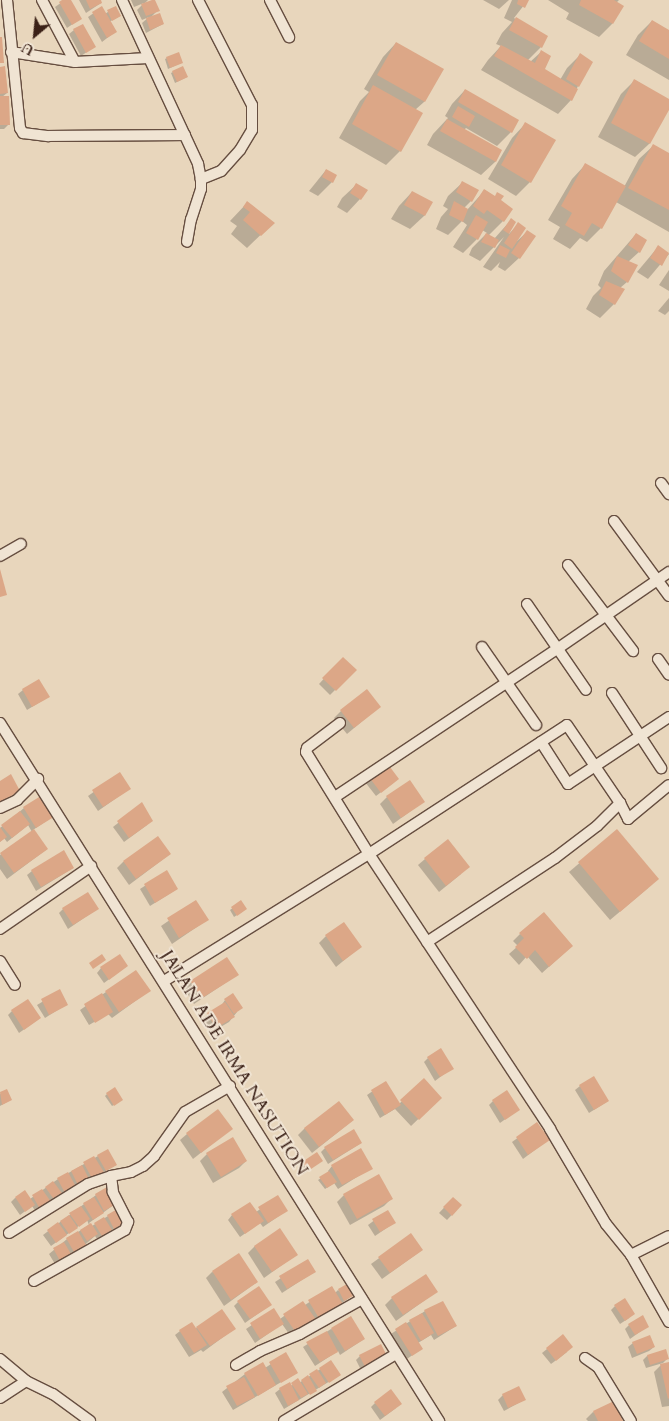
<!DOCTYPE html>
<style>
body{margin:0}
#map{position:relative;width:669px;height:1421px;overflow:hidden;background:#e8d6bc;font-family:Cardo,serif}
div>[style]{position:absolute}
.shadow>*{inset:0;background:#0003}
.building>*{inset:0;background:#dca787}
.roads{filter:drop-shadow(1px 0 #664e40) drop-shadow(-1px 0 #664e40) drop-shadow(0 1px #664e40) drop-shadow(0 -1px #664e40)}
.minor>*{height:10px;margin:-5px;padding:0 5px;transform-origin:5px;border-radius:5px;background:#f0e4d3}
span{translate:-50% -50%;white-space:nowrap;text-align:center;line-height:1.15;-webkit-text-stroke:4px #f0e4d3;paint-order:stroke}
.street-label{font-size:18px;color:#3b2117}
.north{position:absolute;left:10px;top:10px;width:50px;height:50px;-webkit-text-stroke:4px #f0e4d3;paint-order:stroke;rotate:208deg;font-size:14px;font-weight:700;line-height:20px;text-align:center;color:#3b2117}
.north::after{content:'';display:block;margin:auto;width:18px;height:22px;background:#3b2117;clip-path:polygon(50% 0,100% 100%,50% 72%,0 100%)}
</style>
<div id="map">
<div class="shadow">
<div style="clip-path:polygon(65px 0,69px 0,80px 19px,67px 28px,55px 7px)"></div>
<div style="clip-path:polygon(79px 0,99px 0,101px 3px,86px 13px)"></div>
<div style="clip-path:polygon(131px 0,148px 0,144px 4px,158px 10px,151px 17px,163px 24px,146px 33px,142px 23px,149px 17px,142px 20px,137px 10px,144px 3px,134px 7px)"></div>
<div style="clip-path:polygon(483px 0,509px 0,499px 9px)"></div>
<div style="clip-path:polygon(512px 0,528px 0,514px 18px,546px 37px,541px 47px,527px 61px,530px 62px,541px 52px,543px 70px,560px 80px,567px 68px,580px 55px,578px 86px,571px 100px,558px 114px,481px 70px,488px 60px,501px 46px,496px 44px,502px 33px,512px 22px,504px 18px)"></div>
<div style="clip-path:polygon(548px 0,619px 0,616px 3px,612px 24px,599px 37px,566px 19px,569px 13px)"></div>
<div style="clip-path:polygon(115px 7px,120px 16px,109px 22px,115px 32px,102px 42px,88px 17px,101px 8px,105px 14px)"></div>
<div style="clip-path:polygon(652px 21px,669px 31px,669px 80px,626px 55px,638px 35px)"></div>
<div style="clip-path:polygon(74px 30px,94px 47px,81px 56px,69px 34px)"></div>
<div style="clip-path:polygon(396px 43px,442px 69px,424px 102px,415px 110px,400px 151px,386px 165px,339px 138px,360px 101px,369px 92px,364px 89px,383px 57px)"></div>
<div style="clip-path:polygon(167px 58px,181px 63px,168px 69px,165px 59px)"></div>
<div style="clip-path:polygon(0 68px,7px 93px,2px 97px,9px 124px,4px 129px,0 129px)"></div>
<div style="clip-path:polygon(173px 72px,187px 77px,175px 83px,171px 73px)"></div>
<div style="clip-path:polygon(635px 80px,669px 101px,669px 107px,649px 144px,635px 157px,598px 137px,621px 94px)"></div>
<div style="clip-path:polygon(465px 90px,511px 132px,497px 146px,466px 128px,464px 130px,501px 151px,495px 162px,481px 175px,427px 145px,433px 134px,448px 118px,445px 116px,452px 104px)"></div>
<div style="clip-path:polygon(525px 124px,530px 182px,516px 196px,488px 179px,512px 138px)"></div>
<div style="clip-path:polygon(653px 146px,669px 155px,669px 232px,616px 202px,601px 228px,587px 242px,580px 238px,570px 249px,553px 239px,560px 227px,548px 220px,572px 179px,585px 165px,624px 187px,639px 159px)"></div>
<div style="clip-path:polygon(326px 170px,332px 182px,318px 196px,309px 191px)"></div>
<div style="clip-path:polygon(462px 183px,471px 201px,464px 208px,467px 210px,485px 190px,499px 201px,503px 221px,488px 236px,494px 239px,511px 220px,509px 234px,518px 224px,517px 241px,527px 232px,519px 258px,505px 271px,498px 267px,500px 262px,491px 271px,483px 267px,504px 237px,480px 261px,469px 255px,472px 248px,487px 233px,482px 230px,477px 239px,463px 253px,453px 247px,467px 225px,462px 221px,448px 235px,436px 229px,441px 217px,448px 209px,443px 206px,448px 196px)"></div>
<div style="clip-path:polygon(356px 185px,360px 199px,347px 213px,337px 207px,342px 198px)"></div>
<div style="clip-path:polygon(412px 192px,431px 203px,424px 216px,410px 229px,391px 219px,399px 206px)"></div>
<div style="clip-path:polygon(247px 203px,273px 223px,247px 248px,231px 234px,237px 226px,230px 221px)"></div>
<div style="clip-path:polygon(636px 234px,639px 252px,628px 262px,627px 282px,620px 288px,614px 304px,600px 318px,586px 309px,593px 296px,601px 288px,598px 285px,604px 271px)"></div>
<div style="clip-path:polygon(658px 247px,669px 254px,648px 279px,637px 272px)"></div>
<div style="clip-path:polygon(669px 270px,669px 291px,659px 285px)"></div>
<div style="clip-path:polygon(669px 298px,669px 311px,665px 315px,658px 311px)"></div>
<div style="clip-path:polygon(343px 658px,355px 670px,330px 695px,319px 684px)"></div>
<div style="clip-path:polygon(23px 690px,48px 697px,27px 710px,18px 694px)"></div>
<div style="clip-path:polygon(379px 707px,347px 734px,334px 718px,341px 711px)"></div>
<div style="clip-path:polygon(119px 774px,129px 789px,98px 811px,88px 796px)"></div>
<div style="clip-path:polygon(370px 778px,393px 783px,376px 796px,365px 782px)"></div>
<div style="clip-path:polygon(387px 797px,423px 802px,393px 824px,380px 804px)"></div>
<div style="clip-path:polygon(142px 804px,147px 825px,124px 842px,113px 827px)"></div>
<div style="clip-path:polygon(24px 808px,55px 815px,33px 830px,47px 849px,7px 879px,0 869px,0 855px,32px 832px,28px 825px,7px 842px,4px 838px,0 842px,0 828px)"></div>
<div style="clip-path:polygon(617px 831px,648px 888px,610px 920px,569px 872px)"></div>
<div style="clip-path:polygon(170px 854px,129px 885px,117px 868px,123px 862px)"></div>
<div style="clip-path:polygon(425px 859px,461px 874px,439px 892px,418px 865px)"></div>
<div style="clip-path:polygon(73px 868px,36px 891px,27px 875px,32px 871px)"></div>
<div style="clip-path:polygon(166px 872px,177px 889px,150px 906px,140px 889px)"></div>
<div style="clip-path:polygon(196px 902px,207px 920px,172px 944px,161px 926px)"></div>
<div style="clip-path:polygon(241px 902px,243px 911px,234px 917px,230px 910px)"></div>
<div style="clip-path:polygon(63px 909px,97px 909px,68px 929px,59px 913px)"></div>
<div style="clip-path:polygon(520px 934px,572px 946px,542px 973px,527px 956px,519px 965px,509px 954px,518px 946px,513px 941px)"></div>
<div style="clip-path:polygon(326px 936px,360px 947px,336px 967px,319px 943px)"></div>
<div style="clip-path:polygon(127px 966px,104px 983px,97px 973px,101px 968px)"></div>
<div style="clip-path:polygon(237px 975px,194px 1004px,184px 989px,191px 982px)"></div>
<div style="clip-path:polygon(60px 991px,67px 1004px,45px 1018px,37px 1005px)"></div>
<div style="clip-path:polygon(149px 991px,112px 1018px,108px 1014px,89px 1025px,80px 1010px,106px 992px)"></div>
<div style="clip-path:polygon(225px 1000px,237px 1012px,229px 1022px,212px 1032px,203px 1018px,221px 1006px)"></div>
<div style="clip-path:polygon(12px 1011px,40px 1018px,19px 1033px,8px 1015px)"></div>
<div style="clip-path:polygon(428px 1058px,452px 1068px,435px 1081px,424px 1062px)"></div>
<div style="clip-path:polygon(424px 1080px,434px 1104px,411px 1126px,395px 1109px,380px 1118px,367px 1095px,386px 1082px,399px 1104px)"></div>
<div style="clip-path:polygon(580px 1086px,608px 1101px,589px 1113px,575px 1090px)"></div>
<div style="clip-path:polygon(6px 1091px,10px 1100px,0 1106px,0 1094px)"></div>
<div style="clip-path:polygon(107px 1094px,120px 1101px,112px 1106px,105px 1096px)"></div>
<div style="clip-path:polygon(493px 1101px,518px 1110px,500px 1123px,489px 1105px)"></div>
<div style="clip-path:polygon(353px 1120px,312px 1153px,298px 1135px,305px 1128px)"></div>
<div style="clip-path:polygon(537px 1124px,548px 1140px,523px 1159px,512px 1142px)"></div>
<div style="clip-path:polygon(231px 1129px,193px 1159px,180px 1140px,187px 1134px)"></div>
<div style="clip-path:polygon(361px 1143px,328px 1164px,321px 1152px,325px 1148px)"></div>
<div style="clip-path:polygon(207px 1154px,246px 1161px,239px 1168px,213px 1183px,200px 1161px)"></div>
<div style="clip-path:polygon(98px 1156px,116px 1165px,36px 1212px,32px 1206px,20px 1215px,11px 1202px,15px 1198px,30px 1199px,58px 1179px)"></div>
<div style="clip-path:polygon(321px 1161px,303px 1174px,298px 1167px,303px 1163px)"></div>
<div style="clip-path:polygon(332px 1166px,371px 1168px,338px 1189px,334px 1183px,325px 1189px,318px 1180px,329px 1173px,328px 1171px)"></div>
<div style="clip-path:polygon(96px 1195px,115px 1204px,89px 1223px,92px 1226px,108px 1216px,125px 1222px,97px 1239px,95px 1236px,80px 1249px,55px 1264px,49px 1254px,67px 1239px,89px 1225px,87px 1220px,51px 1246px,43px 1235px)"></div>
<div style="clip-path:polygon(344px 1195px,391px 1199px,384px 1206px,350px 1225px,337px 1202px)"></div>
<div style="clip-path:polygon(278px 1197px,286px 1211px,263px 1227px,260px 1223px,240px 1237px,228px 1220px,232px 1215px,256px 1212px)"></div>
<div style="clip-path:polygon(453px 1198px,461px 1205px,447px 1220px,439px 1213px)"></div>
<div style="clip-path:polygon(387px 1211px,394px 1223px,375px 1236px,368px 1225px)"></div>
<div style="clip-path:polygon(411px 1235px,422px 1250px,382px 1279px,371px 1264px)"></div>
<div style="clip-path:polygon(255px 1246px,297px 1254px,264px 1278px,248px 1253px)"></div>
<div style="clip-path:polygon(308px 1260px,314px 1272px,282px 1293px,275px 1282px)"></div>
<div style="clip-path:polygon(212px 1272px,257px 1282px,224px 1306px,206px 1278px)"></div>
<div style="clip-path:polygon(332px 1287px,335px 1293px,338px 1290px,349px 1298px,292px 1338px,282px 1324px,255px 1343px,246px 1329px,274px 1310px,280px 1319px,303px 1302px,305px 1305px)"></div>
<div style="clip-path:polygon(436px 1292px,396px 1321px,385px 1305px,392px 1298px)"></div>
<div style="clip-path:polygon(238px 1302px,270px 1305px,245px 1323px,234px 1306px)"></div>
<div style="clip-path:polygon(615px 1306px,629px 1318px,620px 1324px,611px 1310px)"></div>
<div style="clip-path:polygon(425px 1311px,456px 1326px,434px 1340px,431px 1335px,418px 1343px,421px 1349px,407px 1359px,391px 1334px)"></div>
<div style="clip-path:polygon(629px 1325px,648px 1326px,630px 1339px,625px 1329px)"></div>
<div style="clip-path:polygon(197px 1328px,234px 1329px,203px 1352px,201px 1350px,189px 1357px,175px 1335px,180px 1331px)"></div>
<div style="clip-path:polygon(331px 1329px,364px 1339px,340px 1355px,338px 1351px,315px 1366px,303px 1347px)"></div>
<div style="clip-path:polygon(633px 1343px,654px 1347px,649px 1351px,632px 1358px,628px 1347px)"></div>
<div style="clip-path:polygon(547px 1349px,567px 1352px,551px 1364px,542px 1353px)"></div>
<div style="clip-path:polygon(286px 1354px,297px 1373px,233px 1410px,222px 1392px,245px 1374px,265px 1368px)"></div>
<div style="clip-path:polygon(360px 1356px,386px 1356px,361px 1370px,356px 1360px)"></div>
<div style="clip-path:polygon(647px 1356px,668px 1358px,663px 1363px,646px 1368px,643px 1360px)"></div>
<div style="clip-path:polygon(331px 1362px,340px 1375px,284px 1409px,275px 1393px,280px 1389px,299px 1383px)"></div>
<div style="clip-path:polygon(669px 1364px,669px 1406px,662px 1407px,654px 1372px,661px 1365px)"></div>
<div style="clip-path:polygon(503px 1395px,524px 1400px,504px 1411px,498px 1400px)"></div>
<div style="clip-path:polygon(375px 1403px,396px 1408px,380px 1420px,371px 1407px)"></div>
<div style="clip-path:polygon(593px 1412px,622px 1421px,588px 1421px,586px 1419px)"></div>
</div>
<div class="building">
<div style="clip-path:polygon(62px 0,71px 0,82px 19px,72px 25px,59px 2px)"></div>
<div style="clip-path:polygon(86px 0,101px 0,102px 3px,90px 9px)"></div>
<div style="clip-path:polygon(152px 0,155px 0,160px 11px,146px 16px,141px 4px)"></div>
<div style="clip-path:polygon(518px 0,529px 0,525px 8px,517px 4px)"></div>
<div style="clip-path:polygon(581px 0,614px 0,624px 6px,613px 24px,579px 5px)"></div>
<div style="clip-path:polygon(102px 6px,117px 32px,107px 38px,92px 12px)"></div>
<div style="clip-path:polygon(116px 6px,121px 16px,112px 21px,107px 10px)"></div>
<div style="clip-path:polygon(160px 13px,164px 24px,150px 30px,146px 18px)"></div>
<div style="clip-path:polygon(516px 17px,548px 36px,542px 48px,509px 30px)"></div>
<div style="clip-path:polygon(652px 20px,669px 30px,669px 59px,639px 41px)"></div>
<div style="clip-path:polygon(83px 24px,96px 47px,86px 53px,73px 29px)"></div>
<div style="clip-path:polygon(0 37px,2px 37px,4px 63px,0 63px)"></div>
<div style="clip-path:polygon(396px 42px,444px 69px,425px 102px,377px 75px)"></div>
<div style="clip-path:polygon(501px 45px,535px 63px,541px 50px,551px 56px,545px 69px,578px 89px,572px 101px,494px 56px)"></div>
<div style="clip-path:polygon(179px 52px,183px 63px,170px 68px,166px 57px)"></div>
<div style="clip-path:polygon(580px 53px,593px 62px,579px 87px,566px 79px)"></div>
<div style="clip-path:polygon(5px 66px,8px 93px,0 94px,0 67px)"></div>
<div style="clip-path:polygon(183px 66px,188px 77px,177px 82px,172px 71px)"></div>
<div style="clip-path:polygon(634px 79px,669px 99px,669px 110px,650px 144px,611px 123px)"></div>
<div style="clip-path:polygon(373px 85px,423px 113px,401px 152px,352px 124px)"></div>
<div style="clip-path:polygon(465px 89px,519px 120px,512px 133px,458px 102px)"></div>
<div style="clip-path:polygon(0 96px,9px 96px,10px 125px,0 125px)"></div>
<div style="clip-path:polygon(458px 106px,475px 116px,469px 127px,452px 117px)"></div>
<div style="clip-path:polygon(447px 119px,502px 150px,496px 162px,440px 131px)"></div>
<div style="clip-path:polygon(525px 122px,556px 140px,531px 183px,501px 165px)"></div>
<div style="clip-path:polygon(653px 144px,669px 153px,669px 210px,628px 188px)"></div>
<div style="clip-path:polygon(585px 163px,626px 186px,602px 229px,592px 223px,584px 236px,565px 225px,572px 213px,561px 206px)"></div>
<div style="clip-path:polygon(326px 169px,337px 175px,333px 183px,322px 177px)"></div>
<div style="clip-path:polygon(462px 181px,479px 190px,472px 202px,456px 192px)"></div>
<div style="clip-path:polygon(356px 183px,368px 190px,361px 200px,350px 193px)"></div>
<div style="clip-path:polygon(484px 189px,495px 196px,497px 192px,504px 196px,501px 200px,513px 209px,504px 222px,487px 210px,484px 214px,473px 206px)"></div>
<div style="clip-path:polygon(412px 191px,433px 202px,425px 216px,404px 205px)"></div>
<div style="clip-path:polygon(247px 201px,275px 223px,261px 236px,243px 220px,250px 212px,243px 207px)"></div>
<div style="clip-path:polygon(454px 201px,468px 209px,463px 222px,449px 215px)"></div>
<div style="clip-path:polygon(476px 215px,488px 222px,478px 240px,466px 233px)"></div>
<div style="clip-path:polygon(511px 218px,516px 222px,509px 234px,503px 230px)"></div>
<div style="clip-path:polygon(518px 222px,526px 228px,512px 249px,504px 243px)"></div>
<div style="clip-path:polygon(527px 230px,536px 236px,520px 259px,511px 253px)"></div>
<div style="clip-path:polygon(486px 233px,499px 240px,495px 248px,481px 242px)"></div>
<div style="clip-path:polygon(636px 233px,647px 240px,640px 253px,628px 245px)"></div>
<div style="clip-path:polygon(500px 245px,510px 250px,506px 258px,496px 253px)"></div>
<div style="clip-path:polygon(658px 245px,669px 253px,662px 266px,650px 258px)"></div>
<div style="clip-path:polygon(617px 256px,638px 265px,628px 283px,611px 271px)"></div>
<div style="clip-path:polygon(606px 281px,625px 289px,615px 305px,599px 295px)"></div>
<div style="clip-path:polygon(0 569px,7px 595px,0 597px)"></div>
<div style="clip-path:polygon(343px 657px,357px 670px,336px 691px,322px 678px)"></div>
<div style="clip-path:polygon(39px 679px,50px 697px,32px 707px,22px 689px)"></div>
<div style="clip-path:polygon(367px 689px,381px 707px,354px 728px,340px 710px)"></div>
<div style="clip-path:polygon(387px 763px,399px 779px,381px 793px,369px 777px)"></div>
<div style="clip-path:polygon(120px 772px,131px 789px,103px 807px,92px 790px)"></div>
<div style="clip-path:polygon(11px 774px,20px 791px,0 802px,0 781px)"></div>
<div style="clip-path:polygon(410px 780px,425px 802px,401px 818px,386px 796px)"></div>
<div style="clip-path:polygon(44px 794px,57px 815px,36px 828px,23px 807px)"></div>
<div style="clip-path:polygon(142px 802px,153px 821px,129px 838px,117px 821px)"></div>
<div style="clip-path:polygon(20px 811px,30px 824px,12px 838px,1px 825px)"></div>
<div style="clip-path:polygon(0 827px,7px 837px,0 842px)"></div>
<div style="clip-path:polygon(34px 829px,48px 849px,14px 873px,0 853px)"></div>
<div style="clip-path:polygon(617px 829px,659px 879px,620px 912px,578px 862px)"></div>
<div style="clip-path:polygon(158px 836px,171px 854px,136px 879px,123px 861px)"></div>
<div style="clip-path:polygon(448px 839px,470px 867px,446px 886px,424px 858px)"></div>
<div style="clip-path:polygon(64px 850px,74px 868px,41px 887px,31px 870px)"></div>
<div style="clip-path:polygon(167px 870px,178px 889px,155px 903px,144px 884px)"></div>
<div style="clip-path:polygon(88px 892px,99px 909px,73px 925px,62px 908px)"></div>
<div style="clip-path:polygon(196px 900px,209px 920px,179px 938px,167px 918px)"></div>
<div style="clip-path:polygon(241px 900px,247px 909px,237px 916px,231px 907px)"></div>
<div style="clip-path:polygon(544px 912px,573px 946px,549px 967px,535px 950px,527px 959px,515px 947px,524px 938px,519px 933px)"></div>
<div style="clip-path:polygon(344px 922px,362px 947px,343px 961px,325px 935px)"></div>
<div style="clip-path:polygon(102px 954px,106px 960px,93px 969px,89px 963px)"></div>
<div style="clip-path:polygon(120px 954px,128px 966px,109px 980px,100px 967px)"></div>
<div style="clip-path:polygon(227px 957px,239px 975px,202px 998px,190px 981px)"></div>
<div style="clip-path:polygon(136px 970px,151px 991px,119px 1012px,105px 991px)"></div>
<div style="clip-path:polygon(60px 989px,68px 1005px,49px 1015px,41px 999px)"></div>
<div style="clip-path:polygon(102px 993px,113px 1012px,95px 1023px,84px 1004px)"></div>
<div style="clip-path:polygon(233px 993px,243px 1008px,234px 1014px,224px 999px)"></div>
<div style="clip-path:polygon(28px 999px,41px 1018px,24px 1030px,11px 1010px)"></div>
<div style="clip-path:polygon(225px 1002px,235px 1017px,216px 1028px,207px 1013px)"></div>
<div style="clip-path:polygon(441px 1048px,454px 1069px,440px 1077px,427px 1057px)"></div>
<div style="clip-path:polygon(594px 1076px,609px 1101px,594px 1110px,579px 1085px)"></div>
<div style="clip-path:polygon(424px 1078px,442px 1098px,419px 1120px,400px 1100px)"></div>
<div style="clip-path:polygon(386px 1081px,401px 1105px,385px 1115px,371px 1090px)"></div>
<div style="clip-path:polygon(115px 1087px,123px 1100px,114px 1106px,106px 1093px)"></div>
<div style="clip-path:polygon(7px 1089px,12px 1100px,2px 1105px,0 1092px)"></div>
<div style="clip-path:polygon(507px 1090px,520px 1110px,505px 1120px,492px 1100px)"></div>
<div style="clip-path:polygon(339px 1101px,354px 1120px,319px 1147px,304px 1128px)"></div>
<div style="clip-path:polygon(218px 1109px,233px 1129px,201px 1153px,186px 1133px)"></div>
<div style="clip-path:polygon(537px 1122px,550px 1140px,528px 1155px,516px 1137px)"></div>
<div style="clip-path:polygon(354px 1129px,362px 1143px,333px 1160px,324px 1147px)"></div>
<div style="clip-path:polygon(233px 1137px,247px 1161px,221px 1177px,206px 1153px)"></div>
<div style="clip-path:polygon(361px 1148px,373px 1169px,342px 1185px,331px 1165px)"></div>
<div style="clip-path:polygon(108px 1149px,117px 1165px,106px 1171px,97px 1155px)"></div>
<div style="clip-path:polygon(317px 1152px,323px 1161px,308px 1171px,302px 1162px)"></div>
<div style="clip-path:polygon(94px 1156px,105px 1174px,93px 1180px,83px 1162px)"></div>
<div style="clip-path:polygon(82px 1165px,89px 1179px,78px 1185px,71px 1171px)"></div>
<div style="clip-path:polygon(329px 1171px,337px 1182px,327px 1188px,319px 1177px)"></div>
<div style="clip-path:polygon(68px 1172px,76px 1187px,65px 1193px,57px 1178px)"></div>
<div style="clip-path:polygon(379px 1174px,393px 1199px,357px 1219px,343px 1194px)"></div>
<div style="clip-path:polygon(53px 1181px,64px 1196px,56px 1202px,45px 1187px)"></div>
<div style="clip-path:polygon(107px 1187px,116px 1204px,104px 1211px,95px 1194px)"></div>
<div style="clip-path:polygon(42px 1189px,51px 1202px,40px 1209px,32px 1195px)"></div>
<div style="clip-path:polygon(25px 1190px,35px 1205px,25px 1212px,15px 1197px)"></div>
<div style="clip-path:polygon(278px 1195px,288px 1211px,268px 1223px,258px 1207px)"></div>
<div style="clip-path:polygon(94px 1197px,104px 1213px,93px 1220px,83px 1203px)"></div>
<div style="clip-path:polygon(453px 1197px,462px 1205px,452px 1216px,443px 1207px)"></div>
<div style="clip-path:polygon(250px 1202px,264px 1221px,245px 1234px,231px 1214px)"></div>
<div style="clip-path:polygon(81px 1206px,90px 1219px,79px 1227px,69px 1213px)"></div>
<div style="clip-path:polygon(119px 1208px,126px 1222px,114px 1229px,107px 1215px)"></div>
<div style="clip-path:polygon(388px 1210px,396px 1223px,380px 1232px,372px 1219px)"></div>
<div style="clip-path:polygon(69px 1215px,78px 1228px,69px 1234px,60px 1221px)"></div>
<div style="clip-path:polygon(104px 1217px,112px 1230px,102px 1236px,94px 1223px)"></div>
<div style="clip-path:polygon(58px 1222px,67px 1235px,56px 1243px,47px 1230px)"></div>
<div style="clip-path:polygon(91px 1223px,98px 1234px,87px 1241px,80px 1230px)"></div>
<div style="clip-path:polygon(280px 1228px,298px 1255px,272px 1272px,254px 1246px)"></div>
<div style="clip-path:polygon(78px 1231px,86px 1245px,74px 1252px,66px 1238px)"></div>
<div style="clip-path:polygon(411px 1233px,423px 1250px,390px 1273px,378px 1257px)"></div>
<div style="clip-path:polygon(64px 1242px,71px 1254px,60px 1261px,53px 1248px)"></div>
<div style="clip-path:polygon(239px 1253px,258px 1282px,231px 1300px,212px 1271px)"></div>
<div style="clip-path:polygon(308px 1259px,316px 1272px,287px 1289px,279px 1276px)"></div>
<div style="clip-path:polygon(426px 1274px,438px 1292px,403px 1315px,391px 1297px)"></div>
<div style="clip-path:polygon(347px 1284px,353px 1296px,344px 1301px,338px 1289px)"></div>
<div style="clip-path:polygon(259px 1286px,272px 1305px,250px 1319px,237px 1301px)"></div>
<div style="clip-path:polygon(332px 1286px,344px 1306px,320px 1320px,308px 1300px)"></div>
<div style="clip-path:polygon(625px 1298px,635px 1314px,625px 1321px,614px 1305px)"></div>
<div style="clip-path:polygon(303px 1301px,317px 1321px,297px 1334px,283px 1314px)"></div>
<div style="clip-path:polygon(443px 1301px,457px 1326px,438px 1336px,424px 1310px)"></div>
<div style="clip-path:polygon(274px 1308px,284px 1324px,260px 1339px,250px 1323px)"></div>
<div style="clip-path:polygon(222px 1309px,236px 1329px,210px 1346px,196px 1327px)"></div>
<div style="clip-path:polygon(422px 1313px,434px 1333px,421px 1341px,409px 1320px)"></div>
<div style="clip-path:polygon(643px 1315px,649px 1327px,635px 1335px,628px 1324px)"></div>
<div style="clip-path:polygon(351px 1316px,365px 1339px,345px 1351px,331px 1328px)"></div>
<div style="clip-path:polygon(192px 1322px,207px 1345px,194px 1353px,179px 1330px)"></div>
<div style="clip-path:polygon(406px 1322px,423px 1349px,412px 1356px,395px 1329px)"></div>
<div style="clip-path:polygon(327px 1331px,338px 1352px,320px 1362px,306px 1342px)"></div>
<div style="clip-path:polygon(563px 1334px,573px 1347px,556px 1361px,546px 1348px)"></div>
<div style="clip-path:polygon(650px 1335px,655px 1347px,637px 1354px,632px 1342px)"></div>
<div style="clip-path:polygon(381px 1344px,387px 1356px,365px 1367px,359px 1355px)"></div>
<div style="clip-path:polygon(666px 1349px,669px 1359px,650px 1365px,647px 1355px)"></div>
<div style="clip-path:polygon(286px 1352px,298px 1373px,281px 1383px,269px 1362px)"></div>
<div style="clip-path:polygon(331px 1360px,341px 1375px,329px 1383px,319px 1368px)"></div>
<div style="clip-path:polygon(263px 1362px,276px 1385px,258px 1396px,244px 1373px)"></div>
<div style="clip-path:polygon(669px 1362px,669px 1398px,668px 1399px,660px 1364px)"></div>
<div style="clip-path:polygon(317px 1369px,326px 1383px,319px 1388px,309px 1374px)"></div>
<div style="clip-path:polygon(308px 1375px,317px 1391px,310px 1395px,301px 1380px)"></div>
<div style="clip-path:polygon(244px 1377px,255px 1397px,237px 1406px,226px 1386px)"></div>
<div style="clip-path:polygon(298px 1378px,308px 1394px,301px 1398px,291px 1383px)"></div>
<div style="clip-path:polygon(290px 1382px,299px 1400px,288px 1406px,279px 1388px)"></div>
<div style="clip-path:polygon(519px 1386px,526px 1400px,508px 1408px,502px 1394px)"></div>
<div style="clip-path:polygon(391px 1389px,402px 1404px,385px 1416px,374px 1402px)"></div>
<div style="clip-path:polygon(614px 1401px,623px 1421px,598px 1421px,593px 1411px)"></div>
</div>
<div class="roads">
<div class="minor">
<div style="left:7px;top:0;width:129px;rotate:84.2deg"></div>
<div style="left:20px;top:128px;width:6px;rotate:59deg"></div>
<div style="left:23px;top:133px;width:26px;rotate:7deg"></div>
<div style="left:49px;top:136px;width:136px;rotate:-0.4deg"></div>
<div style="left:42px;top:0;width:70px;rotate:62deg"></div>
<div style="left:122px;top:0;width:181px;rotate:65.1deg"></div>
<div style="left:198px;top:164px;width:15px;rotate:79deg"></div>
<div style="left:201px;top:179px;width:10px;rotate:90deg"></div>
<div style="left:201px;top:189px;width:32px;rotate:108deg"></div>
<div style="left:191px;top:219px;width:23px;rotate:100deg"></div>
<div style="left:198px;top:0;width:118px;rotate:62.8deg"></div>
<div style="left:252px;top:105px;width:25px;rotate:90deg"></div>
<div style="left:252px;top:130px;width:23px;rotate:121deg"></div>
<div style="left:240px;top:150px;width:28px;rotate:132deg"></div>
<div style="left:221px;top:171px;width:22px;rotate:158deg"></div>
<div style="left:270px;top:0;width:42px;rotate:62.8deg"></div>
<div style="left:11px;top:52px;width:65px;rotate:8.9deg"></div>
<div style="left:75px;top:62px;width:73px;rotate:-3.1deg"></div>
<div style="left:661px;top:483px;width:14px;rotate:54deg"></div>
<div style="left:614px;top:521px;width:93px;rotate:53.7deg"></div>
<div style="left:0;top:556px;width:24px;rotate:-30deg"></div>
<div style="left:568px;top:565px;width:108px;rotate:52.9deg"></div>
<div style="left:527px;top:604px;width:104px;rotate:55.5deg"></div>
<div style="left:482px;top:647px;width:95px;rotate:55.3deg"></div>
<div style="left:658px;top:659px;width:19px;rotate:55deg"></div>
<div style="left:612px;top:693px;width:90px;rotate:56.8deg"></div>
<div style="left:0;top:723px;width:825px;rotate:57.83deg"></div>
<div style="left:340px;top:723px;width:41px;rotate:142.9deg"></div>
<div style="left:307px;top:748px;width:4px;rotate:104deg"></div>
<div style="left:306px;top:752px;width:120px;rotate:58.3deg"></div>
<div style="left:369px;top:854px;width:236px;rotate:-33.1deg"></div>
<div style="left:567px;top:725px;width:94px;rotate:55.8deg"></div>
<div style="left:541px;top:742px;width:50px;rotate:57.3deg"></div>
<div style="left:568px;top:784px;width:121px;rotate:-33.6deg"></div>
<div style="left:335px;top:797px;width:267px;rotate:-33.7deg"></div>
<div style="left:557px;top:649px;width:136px;rotate:-34.5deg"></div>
<div style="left:0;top:808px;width:19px;rotate:-25deg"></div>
<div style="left:17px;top:800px;width:30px;rotate:-45deg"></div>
<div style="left:0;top:929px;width:111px;rotate:-34.7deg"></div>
<div style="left:427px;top:942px;width:153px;rotate:-33.3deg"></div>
<div style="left:555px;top:858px;width:53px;rotate:-37.3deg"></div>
<div style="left:597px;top:826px;width:33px;rotate:-45deg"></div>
<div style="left:620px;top:803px;width:18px;rotate:63deg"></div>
<div style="left:628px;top:819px;width:53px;rotate:-39.7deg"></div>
<div style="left:0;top:961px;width:28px;rotate:58deg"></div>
<div style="left:164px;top:981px;width:241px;rotate:-31.8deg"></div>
<div style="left:369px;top:854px;width:329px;rotate:56.6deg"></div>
<div style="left:550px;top:1129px;width:110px;rotate:59.5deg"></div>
<div style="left:606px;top:1224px;width:40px;rotate:51deg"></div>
<div style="left:631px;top:1255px;width:77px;rotate:60.4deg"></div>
<div style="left:9px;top:1233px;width:93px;rotate:-31.8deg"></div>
<div style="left:88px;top:1184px;width:24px;rotate:-19deg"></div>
<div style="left:111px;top:1176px;width:20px;rotate:-11deg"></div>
<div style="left:131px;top:1172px;width:13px;rotate:-27deg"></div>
<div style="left:143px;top:1166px;width:15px;rotate:-42deg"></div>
<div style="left:154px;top:1156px;width:54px;rotate:-54.8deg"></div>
<div style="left:185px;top:1112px;width:52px;rotate:-30deg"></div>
<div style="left:631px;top:1255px;width:42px;rotate:-26.6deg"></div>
<div style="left:34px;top:1281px;width:104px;rotate:-29.3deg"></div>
<div style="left:125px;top:1230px;width:9px;rotate:-69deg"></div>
<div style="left:128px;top:1222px;width:34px;rotate:-117deg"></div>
<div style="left:113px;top:1192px;width:16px;rotate:-97deg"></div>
<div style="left:585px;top:1358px;width:16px;rotate:35deg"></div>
<div style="left:598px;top:1367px;width:63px;rotate:58.6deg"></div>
<div style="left:0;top:1359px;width:34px;rotate:40deg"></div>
<div style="left:26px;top:1381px;width:30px;rotate:26deg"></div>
<div style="left:53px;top:1394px;width:46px;rotate:36.1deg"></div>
<div style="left:236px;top:1365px;width:28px;rotate:-30deg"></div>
<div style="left:260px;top:1351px;width:43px;rotate:-23deg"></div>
<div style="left:300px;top:1334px;width:71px;rotate:-29.4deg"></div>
<div style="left:0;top:1398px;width:31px;rotate:-33deg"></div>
<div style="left:284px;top:1421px;width:131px;rotate:-30.9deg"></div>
</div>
</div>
<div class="street-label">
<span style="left:234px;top:1063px;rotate:58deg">JALAN ADE IRMA NASUTION</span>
</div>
<div class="north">U</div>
</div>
